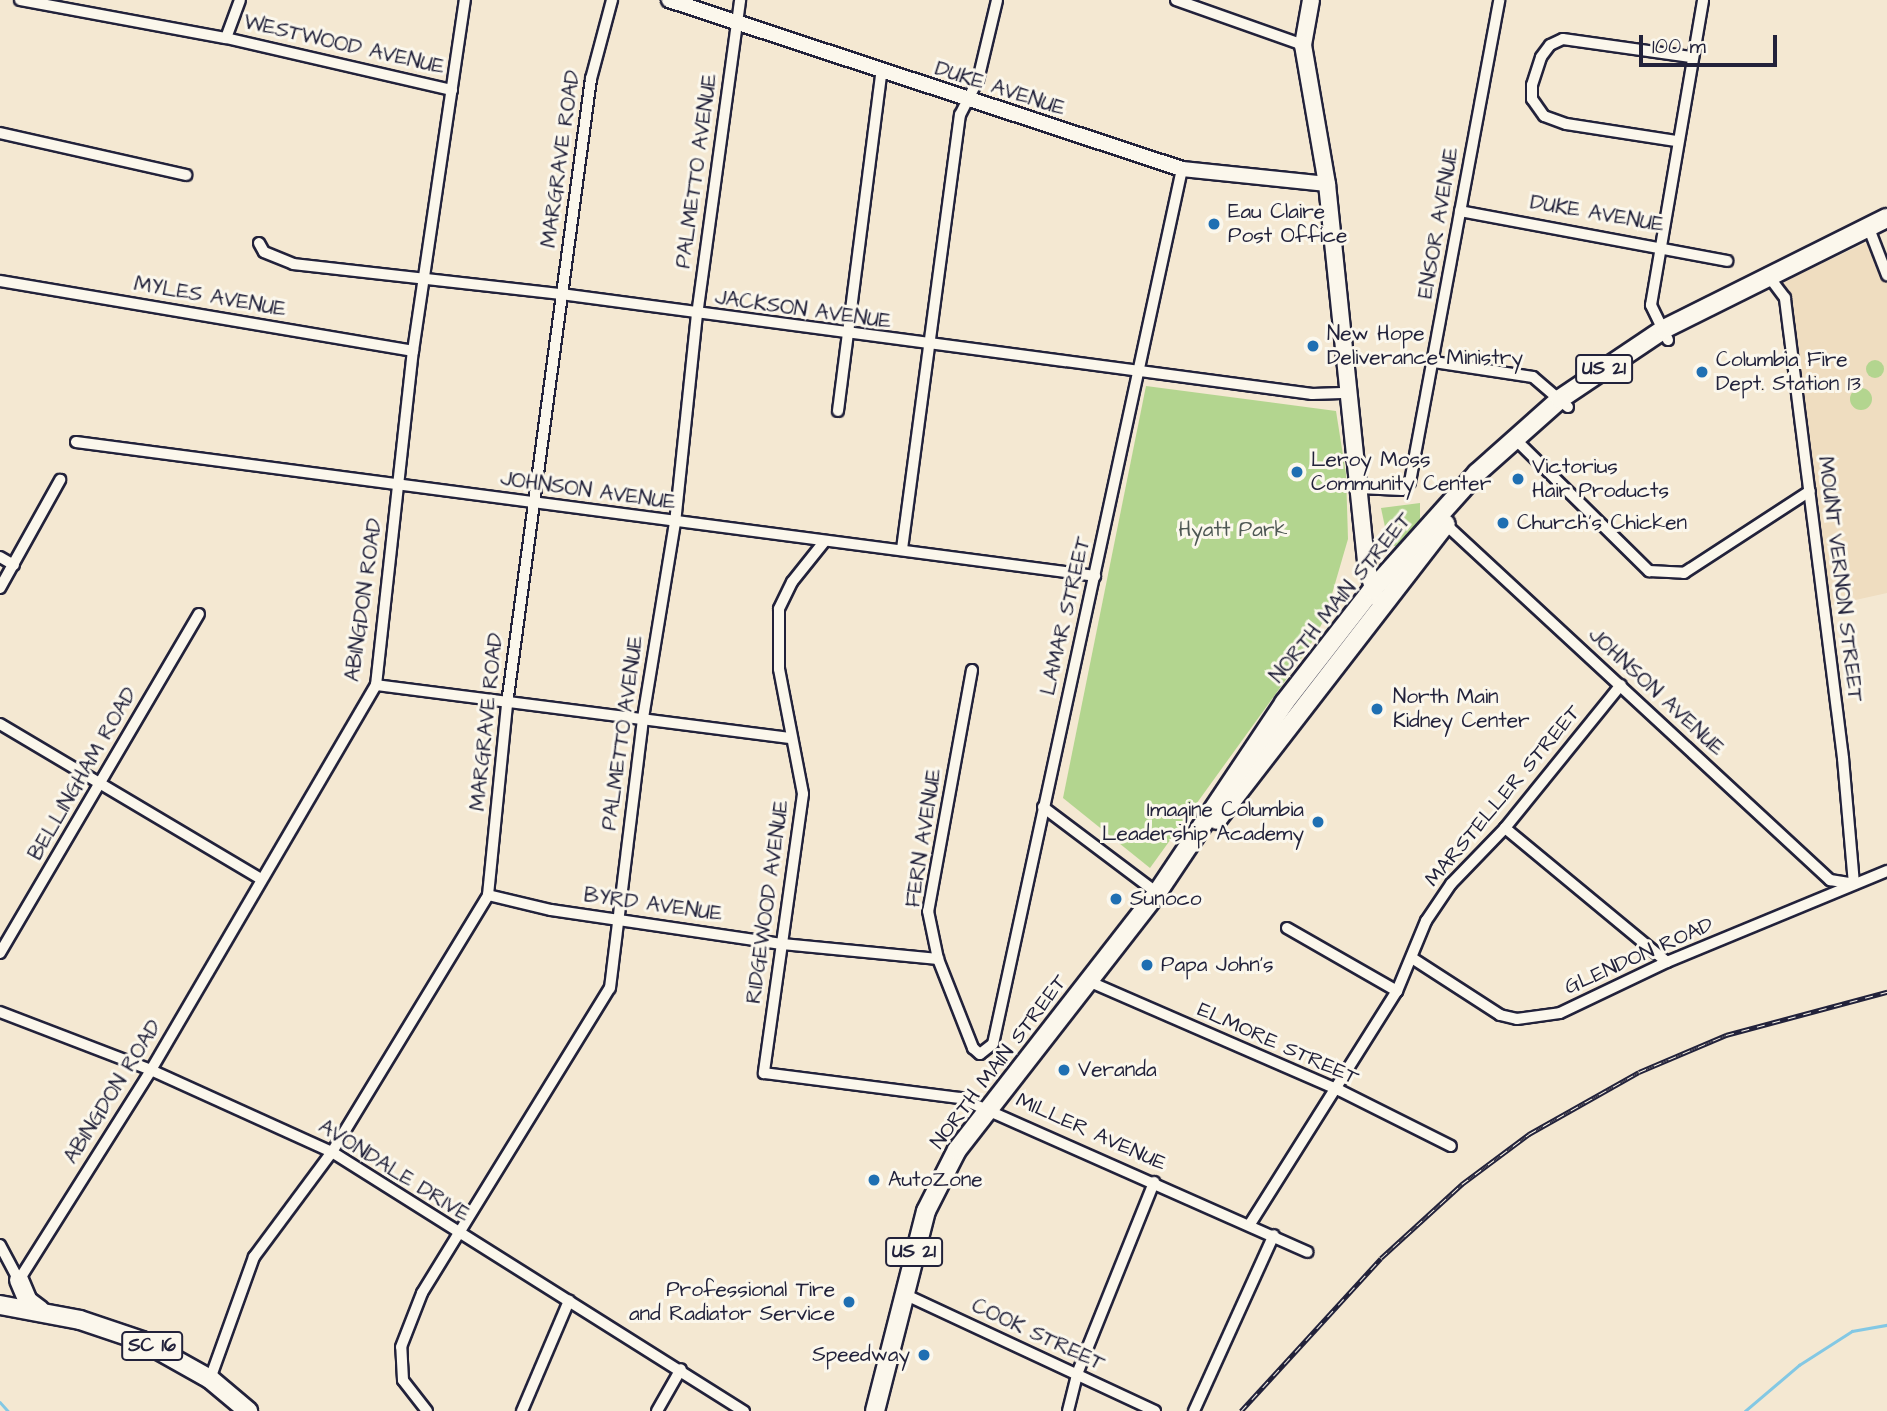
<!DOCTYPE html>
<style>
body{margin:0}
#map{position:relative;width:1887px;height:1411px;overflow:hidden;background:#f4e8d2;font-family:"Architects Daughter",sans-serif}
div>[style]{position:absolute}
.built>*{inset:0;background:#efddc0}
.green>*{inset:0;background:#b3d58f}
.round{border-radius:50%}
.stream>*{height:2.5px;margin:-1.25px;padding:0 1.25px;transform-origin:1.25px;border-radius:1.25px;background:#83c8e4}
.roads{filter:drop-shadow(2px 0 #22223b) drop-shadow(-2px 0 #22223b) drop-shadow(0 2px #22223b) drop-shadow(0 -2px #22223b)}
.minor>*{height:10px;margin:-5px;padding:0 5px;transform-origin:5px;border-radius:5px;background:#fbf7ec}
.tertiary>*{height:14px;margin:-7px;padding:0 7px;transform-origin:7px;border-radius:7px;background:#fbf7ec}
.secondary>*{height:16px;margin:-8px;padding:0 8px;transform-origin:8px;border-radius:8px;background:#fbf7ec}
.primary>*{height:18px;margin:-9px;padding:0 9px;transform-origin:9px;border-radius:9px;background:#fbf7ec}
.rail>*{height:5px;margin-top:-2.5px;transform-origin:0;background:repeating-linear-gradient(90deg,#fbf7ec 0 8px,#22223b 0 16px);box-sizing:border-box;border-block:2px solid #22223b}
.dots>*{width:19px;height:19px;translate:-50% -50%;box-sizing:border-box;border:4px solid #fbf7ec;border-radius:50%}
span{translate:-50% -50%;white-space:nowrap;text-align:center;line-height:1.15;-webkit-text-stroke:6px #fbf7ec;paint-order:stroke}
.shield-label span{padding:2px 5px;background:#fbf7ec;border:2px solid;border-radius:5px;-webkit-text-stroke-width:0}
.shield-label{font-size:19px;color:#22223b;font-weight:700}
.street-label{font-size:21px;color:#22223b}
.poi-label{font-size:21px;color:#22223b}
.left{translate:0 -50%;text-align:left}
.right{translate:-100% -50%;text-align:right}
.park-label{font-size:21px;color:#4e5854}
.scale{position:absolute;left:1639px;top:35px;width:138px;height:32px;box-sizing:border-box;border:4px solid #22223b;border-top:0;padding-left:9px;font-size:21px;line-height:24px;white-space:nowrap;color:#22223b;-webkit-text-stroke:5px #fbf7ec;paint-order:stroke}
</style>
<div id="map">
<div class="built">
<div style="clip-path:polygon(1872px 240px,1887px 275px,1887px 593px,1824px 607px,1780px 283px)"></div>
</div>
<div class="green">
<div class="round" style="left:1866px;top:360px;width:18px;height:18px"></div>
<div style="clip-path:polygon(1146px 386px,1336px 411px,1346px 474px,1348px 539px,1325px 618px,1308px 649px,1150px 868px,1063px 798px)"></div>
<div class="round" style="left:1850px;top:388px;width:22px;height:22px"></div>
<div style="clip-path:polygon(1420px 503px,1420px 526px,1403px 546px,1389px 546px,1381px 508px)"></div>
</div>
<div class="stream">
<div style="left:0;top:1402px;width:12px;rotate:48deg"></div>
<div style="left:1745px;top:1411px;width:71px;rotate:-40.4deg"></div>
<div style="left:1799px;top:1365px;width:63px;rotate:-32.7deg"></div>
<div style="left:1852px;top:1331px;width:36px;rotate:-10deg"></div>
</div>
<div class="roads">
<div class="minor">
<div style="left:20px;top:0;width:209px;rotate:10.5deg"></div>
<div style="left:226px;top:38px;width:232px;rotate:13deg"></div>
<div style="left:1176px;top:0;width:135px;rotate:19.5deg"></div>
<div style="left:226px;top:38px;width:40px;rotate:-69.8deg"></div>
<div style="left:0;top:133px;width:191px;rotate:12.7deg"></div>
<div style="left:1676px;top:141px;width:111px;rotate:-171.2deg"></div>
<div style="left:1566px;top:124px;width:23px;rotate:-160deg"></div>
<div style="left:1544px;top:116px;width:21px;rotate:-125deg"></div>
<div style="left:1532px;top:99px;width:14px;rotate:-90deg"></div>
<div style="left:1532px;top:85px;width:29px;rotate:-72deg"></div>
<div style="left:1541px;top:57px;width:15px;rotate:-53deg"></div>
<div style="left:1550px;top:45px;width:14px;rotate:-25deg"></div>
<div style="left:1563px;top:39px;width:129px;rotate:8deg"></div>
<div style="left:1460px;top:211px;width:272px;rotate:10.6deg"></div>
<div style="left:1868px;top:226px;width:53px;rotate:68.8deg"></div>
<div style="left:259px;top:243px;width:10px;rotate:61deg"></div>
<div style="left:264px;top:252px;width:31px;rotate:22deg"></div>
<div style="left:293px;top:264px;width:270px;rotate:6.4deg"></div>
<div style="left:561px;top:294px;width:758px;rotate:7.58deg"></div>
<div style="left:1312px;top:394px;width:37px;rotate:-2deg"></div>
<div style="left:0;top:281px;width:419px;rotate:9.6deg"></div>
<div style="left:1668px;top:340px;width:39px;rotate:-116deg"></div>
<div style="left:1651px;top:305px;width:309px;rotate:-80.3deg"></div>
<div style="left:1434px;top:362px;width:100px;rotate:8.6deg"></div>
<div style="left:1533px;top:377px;width:46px;rotate:40.6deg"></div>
<div style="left:838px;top:411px;width:341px;rotate:-82.7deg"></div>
<div style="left:1514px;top:438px;width:190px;rotate:44.6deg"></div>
<div style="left:1649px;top:571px;width:35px;rotate:3deg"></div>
<div style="left:1684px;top:573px;width:150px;rotate:-33.1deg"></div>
<div style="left:76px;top:442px;width:1028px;rotate:7.49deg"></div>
<div style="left:1359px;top:488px;width:43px;rotate:2.7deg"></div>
<div style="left:1402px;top:490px;width:11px;rotate:-45deg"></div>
<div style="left:1410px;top:482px;width:490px;rotate:-79.5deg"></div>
<div style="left:1442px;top:521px;width:529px;rotate:42.78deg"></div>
<div style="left:1830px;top:880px;width:24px;rotate:9deg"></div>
<div style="left:1854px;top:884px;width:126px;rotate:-95deg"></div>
<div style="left:1843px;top:758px;width:464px;rotate:-97.2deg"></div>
<div style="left:1785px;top:298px;width:30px;rotate:-127deg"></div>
<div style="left:824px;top:542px;width:51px;rotate:128.7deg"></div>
<div style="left:792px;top:582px;width:30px;rotate:116deg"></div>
<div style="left:779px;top:609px;width:60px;rotate:90deg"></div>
<div style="left:779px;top:669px;width:127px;rotate:79.1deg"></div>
<div style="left:803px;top:794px;width:282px;rotate:98deg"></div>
<div style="left:764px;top:1073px;width:198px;rotate:7.3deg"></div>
<div style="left:960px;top:1098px;width:380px;rotate:23.9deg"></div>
<div style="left:902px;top:549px;width:438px;rotate:-82.4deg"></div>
<div style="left:960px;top:115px;width:39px;rotate:-63deg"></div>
<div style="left:978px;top:80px;width:82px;rotate:-76.6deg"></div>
<div style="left:0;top:557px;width:16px;rotate:30deg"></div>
<div style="left:0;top:588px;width:124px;rotate:-60.9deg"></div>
<div style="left:972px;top:670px;width:245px;rotate:100.3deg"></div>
<div style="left:928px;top:911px;width:49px;rotate:78.2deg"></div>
<div style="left:938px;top:959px;width:96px;rotate:68.5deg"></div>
<div style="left:973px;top:1048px;width:9px;rotate:41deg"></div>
<div style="left:980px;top:1054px;width:16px;rotate:-38deg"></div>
<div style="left:993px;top:1044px;width:895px;rotate:-77.81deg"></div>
<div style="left:376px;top:685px;width:418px;rotate:7.3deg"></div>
<div style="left:0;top:724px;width:304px;rotate:30.7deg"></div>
<div style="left:1043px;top:807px;width:143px;rotate:37deg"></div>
<div style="left:1505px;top:828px;width:210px;rotate:39.6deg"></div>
<div style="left:488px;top:895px;width:65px;rotate:13.4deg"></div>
<div style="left:551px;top:910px;width:233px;rotate:8.4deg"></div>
<div style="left:782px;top:944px;width:157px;rotate:5.5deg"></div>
<div style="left:1287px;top:928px;width:127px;rotate:29.8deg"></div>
<div style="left:0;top:953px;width:393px;rotate:-59.6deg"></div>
<div style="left:1412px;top:958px;width:105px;rotate:32.9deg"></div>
<div style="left:1500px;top:1015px;width:17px;rotate:13deg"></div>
<div style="left:1517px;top:1019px;width:43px;rotate:-7.9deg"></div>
<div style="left:1560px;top:1013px;width:119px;rotate:-25.5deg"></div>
<div style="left:1667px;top:962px;width:238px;rotate:-22.5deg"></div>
<div style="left:1088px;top:981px;width:274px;rotate:23.5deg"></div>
<div style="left:1339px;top:1090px;width:125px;rotate:26.6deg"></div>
<div style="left:0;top:1012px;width:162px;rotate:21deg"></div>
<div style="left:151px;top:1070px;width:199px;rotate:24.4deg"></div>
<div style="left:332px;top:1152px;width:487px;rotate:32.2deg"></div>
<div style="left:1250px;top:1224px;width:275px;rotate:-57.8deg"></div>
<div style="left:1397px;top:991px;width:76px;rotate:-67.5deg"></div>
<div style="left:1426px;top:921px;width:45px;rotate:-56deg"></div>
<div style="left:1451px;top:884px;width:78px;rotate:-46deg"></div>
<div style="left:1505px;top:828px;width:184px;rotate:-51deg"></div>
<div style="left:0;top:1245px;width:40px;rotate:62deg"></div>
<div style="left:19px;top:1280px;width:248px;rotate:-57.8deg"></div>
<div style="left:151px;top:1070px;width:446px;rotate:-59.7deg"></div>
<div style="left:376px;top:685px;width:336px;rotate:-83.7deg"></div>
<div style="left:413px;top:351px;width:355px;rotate:-81.6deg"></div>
<div style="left:904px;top:1294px;width:277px;rotate:25deg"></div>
<div style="left:210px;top:1379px;width:130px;rotate:-70.2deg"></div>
<div style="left:254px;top:1257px;width:131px;rotate:-53.4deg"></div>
<div style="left:332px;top:1152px;width:301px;rotate:-58.7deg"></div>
<div style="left:488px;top:895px;width:192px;rotate:-84.3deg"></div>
<div style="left:507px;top:704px;width:631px;rotate:-82.35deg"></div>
<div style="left:591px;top:79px;width:82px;rotate:-75.1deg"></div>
<div style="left:427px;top:1411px;width:39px;rotate:-128deg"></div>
<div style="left:403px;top:1380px;width:33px;rotate:-93deg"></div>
<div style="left:401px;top:1347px;width:58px;rotate:-68.7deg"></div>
<div style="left:422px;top:1293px;width:358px;rotate:-58.4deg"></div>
<div style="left:610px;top:988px;width:272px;rotate:-83deg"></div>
<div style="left:643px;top:718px;width:198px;rotate:-80.7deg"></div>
<div style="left:675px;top:523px;width:209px;rotate:-84deg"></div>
<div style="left:697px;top:315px;width:318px;rotate:-82.2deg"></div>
<div style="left:522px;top:1411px;width:120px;rotate:-66.9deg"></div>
<div style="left:657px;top:1411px;width:48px;rotate:-60.3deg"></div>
<div style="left:1068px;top:1411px;width:38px;rotate:-76deg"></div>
<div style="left:1077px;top:1374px;width:207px;rotate:-68.1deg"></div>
<div style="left:1194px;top:1411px;width:193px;rotate:-65.6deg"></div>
</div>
<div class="tertiary">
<div style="left:669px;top:0;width:540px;rotate:18.23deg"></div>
<div style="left:1182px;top:169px;width:146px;rotate:5.9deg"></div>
</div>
<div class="secondary">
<div style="left:1311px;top:0;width:46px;rotate:100.1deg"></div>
<div style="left:1303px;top:45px;width:141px;rotate:80.2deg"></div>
<div style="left:1327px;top:184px;width:386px;rotate:84.1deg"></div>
<div style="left:1367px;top:568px;width:30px;rotate:73deg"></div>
</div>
<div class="primary">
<div style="left:1217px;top:820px;width:374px;rotate:-52.3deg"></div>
<div style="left:19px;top:1280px;width:23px;rotate:67deg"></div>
<div style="left:28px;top:1301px;width:15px;rotate:37deg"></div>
<div style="left:0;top:1305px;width:81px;rotate:10.6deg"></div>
<div style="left:80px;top:1320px;width:65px;rotate:18.7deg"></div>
<div style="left:142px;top:1341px;width:78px;rotate:29.2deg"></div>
<div style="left:210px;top:1379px;width:50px;rotate:40.1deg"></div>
<div style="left:875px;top:1411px;width:206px;rotate:-75.7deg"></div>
<div style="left:926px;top:1211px;width:68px;rotate:-63.1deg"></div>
<div style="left:957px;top:1150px;width:326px;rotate:-52.1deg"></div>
<div style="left:1157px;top:893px;width:229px;rotate:-56.2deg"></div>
<div style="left:1284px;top:703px;width:143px;rotate:-52.1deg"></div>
<div style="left:1372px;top:590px;width:157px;rotate:-48.1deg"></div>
<div style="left:1477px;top:473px;width:111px;rotate:-41.7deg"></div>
<div style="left:1560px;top:399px;width:125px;rotate:-33.9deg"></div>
<div style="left:1664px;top:329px;width:249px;rotate:-26.5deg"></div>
</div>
</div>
<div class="rail">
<div style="left:1241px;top:1411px;width:207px;rotate:-47.5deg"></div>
<div style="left:1381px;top:1258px;width:110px;rotate:-42.4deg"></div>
<div style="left:1462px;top:1184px;width:84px;rotate:-36.7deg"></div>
<div style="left:1529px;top:1134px;width:126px;rotate:-29.4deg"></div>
<div style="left:1639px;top:1072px;width:95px;rotate:-23deg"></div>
<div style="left:1726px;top:1035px;width:167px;rotate:-15deg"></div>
</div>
<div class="dots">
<div style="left:1214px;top:224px;background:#1f6fb2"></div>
<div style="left:1313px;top:346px;background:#1f6fb2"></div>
<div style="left:1702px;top:372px;background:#1f6fb2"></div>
<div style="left:1297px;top:472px;background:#1f6fb2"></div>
<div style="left:1518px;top:479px;background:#1f6fb2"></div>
<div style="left:1503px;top:523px;background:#1f6fb2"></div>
<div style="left:1377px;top:709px;background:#1f6fb2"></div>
<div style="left:1318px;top:822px;background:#1f6fb2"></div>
<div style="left:1116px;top:899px;background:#1f6fb2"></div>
<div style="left:1147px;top:965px;background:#1f6fb2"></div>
<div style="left:1064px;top:1070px;background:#1f6fb2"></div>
<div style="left:874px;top:1180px;background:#1f6fb2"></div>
<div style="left:849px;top:1302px;background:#1f6fb2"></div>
<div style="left:924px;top:1355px;background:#1f6fb2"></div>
</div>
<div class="shield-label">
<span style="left:1604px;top:369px">US 21</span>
<span style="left:914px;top:1252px">US 21</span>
<span style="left:152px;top:1346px">SC 16</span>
</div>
<div class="street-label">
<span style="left:344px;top:45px;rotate:13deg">WESTWOOD AVENUE</span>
<span style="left:1000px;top:89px;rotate:18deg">DUKE AVENUE</span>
<span style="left:561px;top:159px;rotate:-82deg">MARGRAVE ROAD</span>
<span style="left:697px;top:171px;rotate:-82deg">PALMETTO AVENUE</span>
<span style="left:1597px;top:214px;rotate:10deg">DUKE AVENUE</span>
<span style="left:1439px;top:223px;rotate:-80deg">ENSOR AVENUE</span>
<span style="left:210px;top:297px;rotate:10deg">MYLES AVENUE</span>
<span style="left:803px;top:310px;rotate:8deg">JACKSON AVENUE</span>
<span style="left:588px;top:491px;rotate:8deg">JOHNSON AVENUE</span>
<span style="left:1840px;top:579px;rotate:83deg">MOUNT VERNON STREET</span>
<span style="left:1341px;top:598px;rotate:-51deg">NORTH MAIN STREET</span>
<span style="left:364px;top:600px;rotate:-82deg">ABINGDON ROAD</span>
<span style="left:1066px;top:616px;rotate:-77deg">LAMAR STREET</span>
<span style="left:1656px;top:692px;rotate:43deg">JOHNSON AVENUE</span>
<span style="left:487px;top:722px;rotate:-84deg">MARGRAVE ROAD</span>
<span style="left:623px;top:733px;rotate:-82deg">PALMETTO AVENUE</span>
<span style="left:83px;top:774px;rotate:-60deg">BELLINGHAM ROAD</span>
<span style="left:1503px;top:796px;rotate:-50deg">MARSTELLER STREET</span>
<span style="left:924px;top:838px;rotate:-81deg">FERN AVENUE</span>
<span style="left:768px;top:902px;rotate:-82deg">RIDGEWOOD AVENUE</span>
<span style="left:653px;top:905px;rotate:8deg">BYRD AVENUE</span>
<span style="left:1639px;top:956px;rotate:-24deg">GLENDON ROAD</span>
<span style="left:1278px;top:1044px;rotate:24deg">ELMORE STREET</span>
<span style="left:999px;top:1062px;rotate:-53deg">NORTH MAIN STREET</span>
<span style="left:113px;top:1092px;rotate:-58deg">ABINGDON ROAD</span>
<span style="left:1091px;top:1132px;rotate:24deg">MILLER AVENUE</span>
<span style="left:394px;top:1171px;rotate:32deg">AVONDALE DRIVE</span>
<span style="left:1038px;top:1335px;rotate:25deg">COOK STREET</span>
</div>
<div class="poi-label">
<span class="left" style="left:1228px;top:224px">Eau Claire<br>Post Office</span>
<span class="left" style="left:1327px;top:346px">New Hope<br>Deliverance Ministry</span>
<span class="left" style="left:1716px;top:372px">Columbia Fire<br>Dept. Station 13</span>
<span class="left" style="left:1311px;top:472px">Leroy Moss<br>Community Center</span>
<span class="left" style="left:1532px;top:479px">Victorius<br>Hair Products</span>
<span class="left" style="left:1517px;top:523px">Church's Chicken</span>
<span class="left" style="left:1393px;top:709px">North Main<br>Kidney Center</span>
<span class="right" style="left:1304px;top:822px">Imagine Columbia<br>Leadership Academy</span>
<span class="left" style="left:1130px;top:899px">Sunoco</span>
<span class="left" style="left:1161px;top:965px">Papa John's</span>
<span class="left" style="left:1078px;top:1070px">Veranda</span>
<span class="left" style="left:888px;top:1180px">AutoZone</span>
<span class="right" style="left:835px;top:1302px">Professional Tire<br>and Radiator Service</span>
<span class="right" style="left:910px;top:1355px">Speedway</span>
</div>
<div class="park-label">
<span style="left:1233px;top:530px">Hyatt Park</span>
</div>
<div class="scale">100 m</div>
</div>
